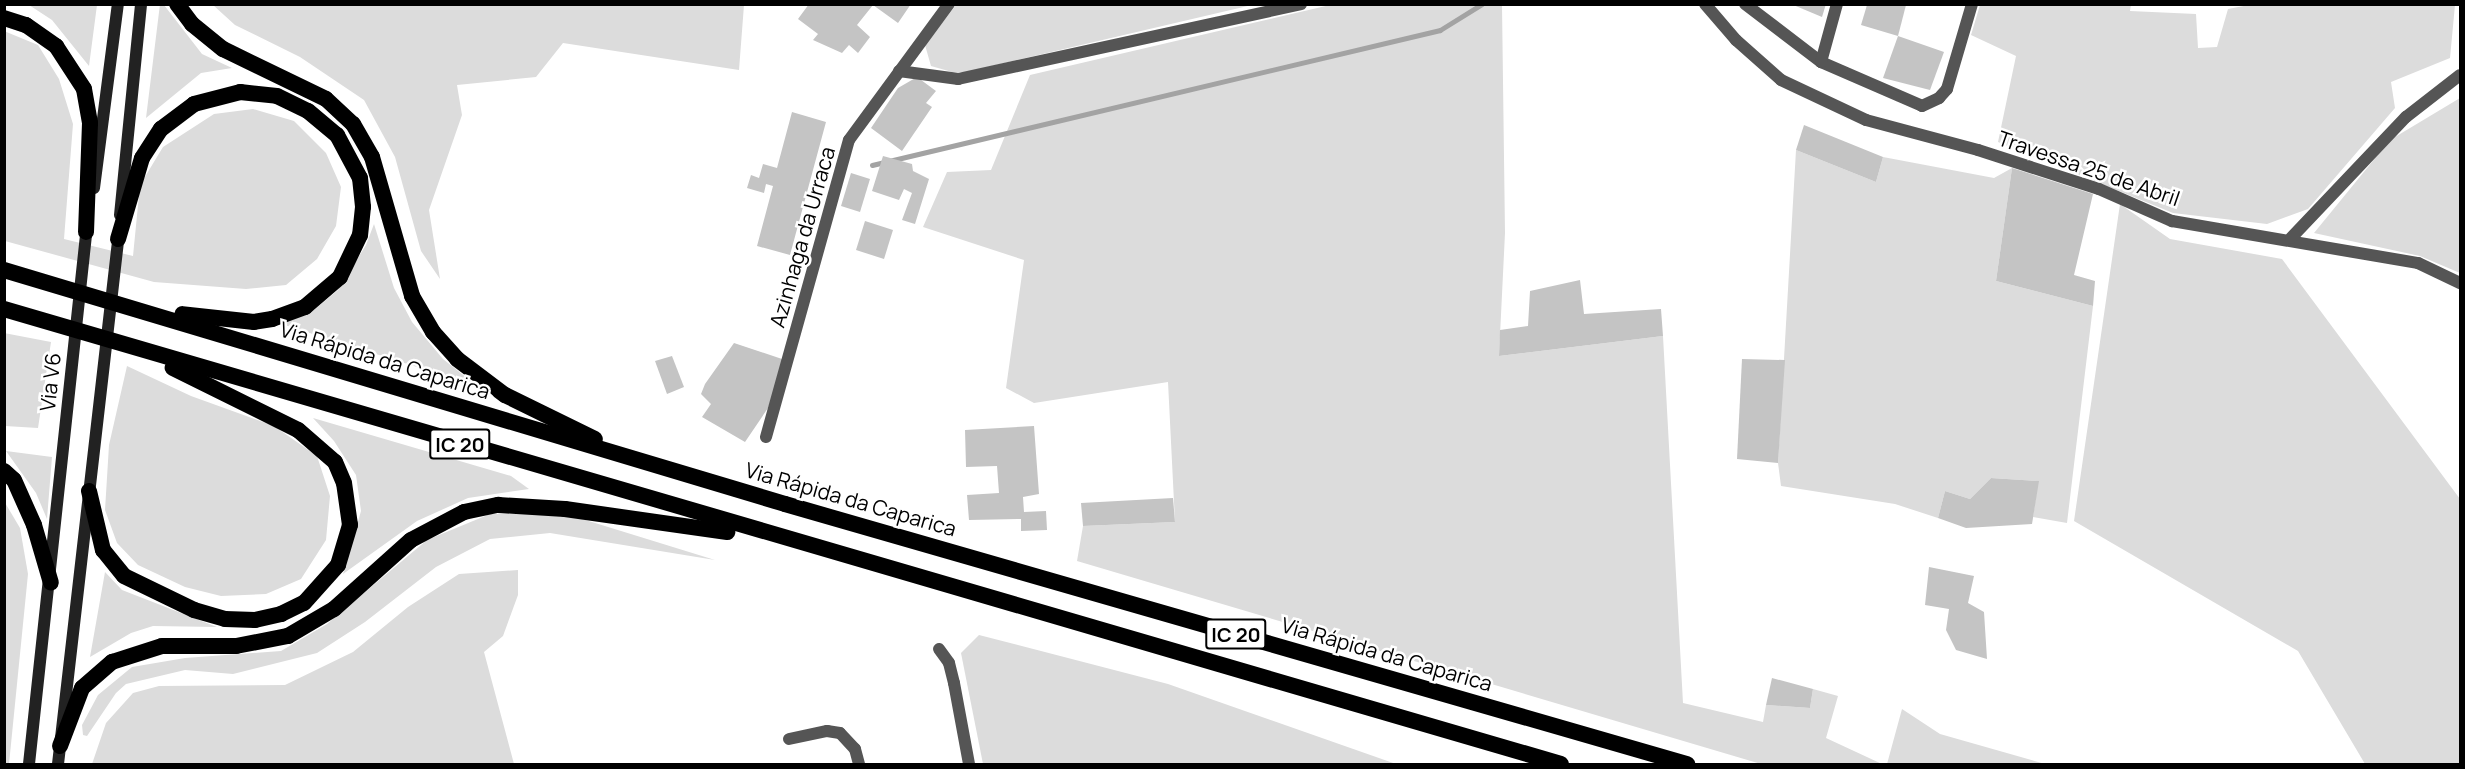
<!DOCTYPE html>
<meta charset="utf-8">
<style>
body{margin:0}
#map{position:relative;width:2465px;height:769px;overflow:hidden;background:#fff;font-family:Manrope,sans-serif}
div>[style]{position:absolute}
.green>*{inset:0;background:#dcdcdc}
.stream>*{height:5px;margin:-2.5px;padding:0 2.5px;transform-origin:2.5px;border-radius:2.5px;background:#a3a3a3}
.building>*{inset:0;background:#c4c4c4}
.minor>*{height:12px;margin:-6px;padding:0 6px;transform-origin:6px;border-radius:6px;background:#555}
.secondary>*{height:12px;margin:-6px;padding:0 6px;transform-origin:6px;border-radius:6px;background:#222}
.trunk>*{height:16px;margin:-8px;padding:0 8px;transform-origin:8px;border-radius:8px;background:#000}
span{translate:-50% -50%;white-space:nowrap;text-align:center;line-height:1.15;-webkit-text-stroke:5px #fff;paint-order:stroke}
.shield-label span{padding:2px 4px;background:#fff;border:2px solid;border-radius:4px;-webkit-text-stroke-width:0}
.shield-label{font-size:20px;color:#000;font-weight:700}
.street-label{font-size:21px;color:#000}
.frame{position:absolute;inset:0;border:6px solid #000;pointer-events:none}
</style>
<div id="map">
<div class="green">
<div style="clip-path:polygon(160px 4px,164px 5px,202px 54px,232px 68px,201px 73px,146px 118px)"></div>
<div style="clip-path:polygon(2131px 4px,2130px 11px,2196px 14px,2198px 48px,2217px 47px,2228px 9px,2249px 5px,2455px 5px,2450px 58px,2391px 82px,2395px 108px,2308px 209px,2267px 224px,2173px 213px,1998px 142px,2016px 56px,1971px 35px,1980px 5px)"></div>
<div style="clip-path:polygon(29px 5px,97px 5px,89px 66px,52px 20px)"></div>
<div style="clip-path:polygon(213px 5px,744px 5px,739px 70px,563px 43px,536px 77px,457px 85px,462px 115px,429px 210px,440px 279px,421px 251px,395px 157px,364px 100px,300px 57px,235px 25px)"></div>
<div style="clip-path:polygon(956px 5px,1252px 5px,966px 72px,952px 72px,931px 66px,925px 45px)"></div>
<div style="clip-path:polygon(1330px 5px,1502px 5px,1505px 233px,1499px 356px,1663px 336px,1683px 703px,1763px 722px,1766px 705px,1810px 708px,1813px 689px,1838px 696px,1826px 738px,1882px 764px,1761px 764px,1077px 561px,1083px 526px,1175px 522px,1168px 382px,1034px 403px,1006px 388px,1024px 260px,923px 227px,947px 172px,991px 170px,1030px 75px)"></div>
<div style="clip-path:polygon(4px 31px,38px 45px,59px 79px,73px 124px,64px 239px,133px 256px,140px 185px,163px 147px,214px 114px,253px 109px,294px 121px,326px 153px,341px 187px,336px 226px,317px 259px,286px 285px,246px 289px,154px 282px,5px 241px)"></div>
<div style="clip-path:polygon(2460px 98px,2460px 273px,2420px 256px,2314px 233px,2390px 140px)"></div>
<div style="clip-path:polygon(1796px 150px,1876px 182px,1883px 157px,1994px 178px,2012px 168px,1996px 281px,2093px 306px,2067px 523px,2033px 517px,2038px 481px,1991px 478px,1970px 499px,1945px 491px,1938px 518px,1895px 504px,1781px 486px,1778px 463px)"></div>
<div style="clip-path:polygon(2120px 204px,2170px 239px,2282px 259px,2460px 499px,2460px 764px,2365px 764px,2298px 651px,2074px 521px)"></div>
<div style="clip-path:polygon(374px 224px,394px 288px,412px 322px,443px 359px,477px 386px,275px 322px,314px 310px,338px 290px,366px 245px)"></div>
<div style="clip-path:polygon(4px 333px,51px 342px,38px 428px,5px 426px)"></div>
<div style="clip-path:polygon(127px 366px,191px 396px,274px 426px,317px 456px,330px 496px,326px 540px,301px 579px,266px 594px,221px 596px,185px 587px,138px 565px,117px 543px,105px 510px,109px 445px)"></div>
<div style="clip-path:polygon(313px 418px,511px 476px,529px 489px,468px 498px,417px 521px,343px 574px,361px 511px,356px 475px,334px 441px)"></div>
<div style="clip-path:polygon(6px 451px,52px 457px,47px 519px,36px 493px)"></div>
<div style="clip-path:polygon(4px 501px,20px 528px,28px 574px,9px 764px,4px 764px)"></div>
<div style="clip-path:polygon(490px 514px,566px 514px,715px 560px,550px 533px,490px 539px,436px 567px,365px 622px,317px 653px,233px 674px,185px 670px,126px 684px,116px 693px,87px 736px,83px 735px,82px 725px,98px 695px,132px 667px,185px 658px,281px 651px,327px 624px,427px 540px)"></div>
<div style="clip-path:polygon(518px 570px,518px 595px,503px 636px,484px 652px,514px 764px,92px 764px,106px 723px,133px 693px,159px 686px,285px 685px,353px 652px,408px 607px,459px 574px)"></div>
<div style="clip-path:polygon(105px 572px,122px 590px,217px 627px,153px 626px,131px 633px,90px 657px)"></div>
<div style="clip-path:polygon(979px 635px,1168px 684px,1396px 764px,983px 764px,961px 653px)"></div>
<div style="clip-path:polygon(1902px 709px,1940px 734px,2045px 764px,1887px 764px)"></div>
</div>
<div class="stream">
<div style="left:872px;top:165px;width:584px;rotate:-13.37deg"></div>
<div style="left:1440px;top:30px;width:49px;rotate:-31.8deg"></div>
</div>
<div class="building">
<div style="clip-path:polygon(809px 4px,911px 4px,898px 23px,873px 5px,857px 25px,870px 37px,858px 53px,849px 45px,842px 53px,813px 40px,818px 34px,798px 19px)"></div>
<div style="clip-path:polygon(1791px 4px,1826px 4px,1822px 17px)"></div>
<div style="clip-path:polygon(1867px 5px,1906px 5px,1898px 36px,1861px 25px)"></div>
<div style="clip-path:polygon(1898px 36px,1944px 52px,1930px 90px,1883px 78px)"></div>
<div style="clip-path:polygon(917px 77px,936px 91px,926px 103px,932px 107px,902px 151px,871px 128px,898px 88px)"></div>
<div style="clip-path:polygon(792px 112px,826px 122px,790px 255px,757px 246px,773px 186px,766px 184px,764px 193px,747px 188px,751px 175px,759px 178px,763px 164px,777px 168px)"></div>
<div style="clip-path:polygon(1804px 125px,1883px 157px,1876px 182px,1796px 150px)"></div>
<div style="clip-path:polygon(883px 156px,912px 164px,913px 171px,929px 179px,915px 224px,902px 220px,912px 193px,904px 189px,899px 200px,872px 191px)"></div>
<div style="clip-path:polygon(2012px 168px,2093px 194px,2074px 275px,2095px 281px,2093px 306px,1996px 281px)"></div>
<div style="clip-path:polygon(851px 173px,870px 179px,860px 212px,841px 206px)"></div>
<div style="clip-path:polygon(865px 221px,893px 230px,884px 259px,856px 250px)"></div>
<div style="clip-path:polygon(1580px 280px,1584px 314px,1661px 309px,1663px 336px,1499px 356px,1500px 330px,1528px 326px,1530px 291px)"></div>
<div style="clip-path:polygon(734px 343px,785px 360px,768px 408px,745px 442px,702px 417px,711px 404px,701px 394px,705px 384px)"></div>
<div style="clip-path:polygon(672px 356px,684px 387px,667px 394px,655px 361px)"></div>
<div style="clip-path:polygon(1742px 359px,1785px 360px,1778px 463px,1737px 459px)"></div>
<div style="clip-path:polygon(1034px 426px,1039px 494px,1023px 497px,1024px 512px,1046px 511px,1047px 530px,1021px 531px,1021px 519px,969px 520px,967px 495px,999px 493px,997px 466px,966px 467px,965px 430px)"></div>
<div style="clip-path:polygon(1991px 478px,2039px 481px,2032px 524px,1966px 528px,1938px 518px,1945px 491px,1970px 499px)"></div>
<div style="clip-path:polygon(1173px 498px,1175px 522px,1083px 526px,1081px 503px)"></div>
<div style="clip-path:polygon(1929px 567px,1974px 576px,1968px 603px,1984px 612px,1987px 659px,1956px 650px,1946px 630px,1949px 609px,1925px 605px)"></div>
<div style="clip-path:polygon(1772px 678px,1813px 689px,1810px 708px,1766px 705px)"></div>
</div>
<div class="minor">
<div style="left:1705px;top:4px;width:48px;rotate:49.3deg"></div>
<div style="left:1736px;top:40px;width:60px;rotate:41.6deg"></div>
<div style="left:1781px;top:80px;width:94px;rotate:25.2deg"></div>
<div style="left:1866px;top:120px;width:116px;rotate:15deg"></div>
<div style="left:1978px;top:150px;width:127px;rotate:17.9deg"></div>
<div style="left:2099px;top:189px;width:80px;rotate:23.7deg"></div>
<div style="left:2172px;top:221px;width:250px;rotate:9.7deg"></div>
<div style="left:2418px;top:263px;width:47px;rotate:25.5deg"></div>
<div style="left:1745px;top:4px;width:96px;rotate:37.3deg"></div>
<div style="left:1821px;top:62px;width:110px;rotate:23.5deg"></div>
<div style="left:1922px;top:106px;width:19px;rotate:-25deg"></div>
<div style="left:1939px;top:98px;width:12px;rotate:-48deg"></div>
<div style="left:1947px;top:89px;width:89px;rotate:-73.6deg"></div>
<div style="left:1821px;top:62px;width:60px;rotate:-74.6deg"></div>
<div style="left:899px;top:71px;width:60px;rotate:7.7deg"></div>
<div style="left:958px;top:79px;width:351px;rotate:-12.3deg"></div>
<div style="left:2291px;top:238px;width:167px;rotate:-46.5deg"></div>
<div style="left:2406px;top:117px;width:68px;rotate:-37.9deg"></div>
<div style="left:766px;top:437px;width:308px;rotate:-74.4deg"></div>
<div style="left:849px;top:140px;width:169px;rotate:-53.7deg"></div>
<div style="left:939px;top:649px;width:17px;rotate:54deg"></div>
<div style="left:949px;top:663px;width:21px;rotate:76deg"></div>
<div style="left:954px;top:683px;width:82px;rotate:79.5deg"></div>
<div style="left:789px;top:739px;width:39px;rotate:-12deg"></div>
<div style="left:827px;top:731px;width:13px;rotate:9deg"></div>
<div style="left:840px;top:733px;width:22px;rotate:47deg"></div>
<div style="left:855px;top:749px;width:16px;rotate:75deg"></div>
</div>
<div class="secondary">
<div style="left:94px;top:188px;width:186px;rotate:-82.6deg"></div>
<div style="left:120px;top:215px;width:212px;rotate:-84.3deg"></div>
<div style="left:29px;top:764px;width:541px;rotate:-83.85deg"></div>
<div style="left:58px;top:764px;width:534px;rotate:-83.45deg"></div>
</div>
<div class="trunk">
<div style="left:177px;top:4px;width:25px;rotate:53deg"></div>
<div style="left:192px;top:24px;width:40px;rotate:39deg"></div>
<div style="left:223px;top:49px;width:114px;rotate:25.9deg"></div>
<div style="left:326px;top:99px;width:37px;rotate:43deg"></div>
<div style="left:353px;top:124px;width:38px;rotate:60deg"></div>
<div style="left:372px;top:157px;width:145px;rotate:73.9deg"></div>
<div style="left:412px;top:296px;width:42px;rotate:59.7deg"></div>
<div style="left:433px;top:332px;width:36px;rotate:48deg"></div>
<div style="left:457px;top:359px;width:60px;rotate:36.9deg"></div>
<div style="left:505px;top:395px;width:100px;rotate:26.1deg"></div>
<div style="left:4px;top:18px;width:23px;rotate:18deg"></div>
<div style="left:26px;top:25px;width:37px;rotate:35deg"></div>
<div style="left:56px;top:46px;width:51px;rotate:56.9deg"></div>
<div style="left:84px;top:89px;width:35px;rotate:80deg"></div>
<div style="left:90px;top:123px;width:109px;rotate:92.1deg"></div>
<div style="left:118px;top:239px;width:84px;rotate:-73.5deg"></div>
<div style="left:142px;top:158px;width:35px;rotate:-57deg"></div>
<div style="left:161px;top:129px;width:41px;rotate:-37.1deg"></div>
<div style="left:194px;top:104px;width:48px;rotate:-14.6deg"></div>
<div style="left:240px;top:92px;width:37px;rotate:6deg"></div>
<div style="left:277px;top:96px;width:34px;rotate:26deg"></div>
<div style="left:308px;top:111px;width:38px;rotate:40deg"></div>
<div style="left:337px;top:135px;width:49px;rotate:61.9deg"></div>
<div style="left:360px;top:178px;width:29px;rotate:84deg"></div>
<div style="left:363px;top:207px;width:28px;rotate:96deg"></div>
<div style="left:360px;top:235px;width:47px;rotate:115.5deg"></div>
<div style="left:340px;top:277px;width:46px;rotate:139.4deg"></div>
<div style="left:305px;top:307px;width:35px;rotate:160deg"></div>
<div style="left:272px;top:319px;width:18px;rotate:171deg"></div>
<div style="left:254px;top:322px;width:72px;rotate:-173.7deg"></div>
<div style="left:4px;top:270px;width:815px;rotate:16.68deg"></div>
<div style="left:785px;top:504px;width:939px;rotate:16.08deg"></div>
<div style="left:4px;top:309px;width:1622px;rotate:16.29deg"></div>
<div style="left:4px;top:471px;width:13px;rotate:42deg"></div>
<div style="left:14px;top:480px;width:49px;rotate:66deg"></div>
<div style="left:34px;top:525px;width:60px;rotate:73.7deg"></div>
<div style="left:89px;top:491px;width:61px;rotate:76.7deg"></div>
<div style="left:103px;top:550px;width:33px;rotate:51deg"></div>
<div style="left:124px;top:576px;width:78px;rotate:25.9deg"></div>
<div style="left:194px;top:610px;width:32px;rotate:16deg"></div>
<div style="left:225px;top:619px;width:30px;rotate:2deg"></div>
<div style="left:255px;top:620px;width:27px;rotate:-13deg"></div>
<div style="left:281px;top:614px;width:25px;rotate:-26deg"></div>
<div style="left:304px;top:603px;width:51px;rotate:-48.2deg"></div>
<div style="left:338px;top:565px;width:42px;rotate:-73.3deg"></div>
<div style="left:350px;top:525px;width:42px;rotate:-98.1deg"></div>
<div style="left:344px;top:483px;width:23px;rotate:-113deg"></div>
<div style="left:335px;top:462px;width:49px;rotate:-139.1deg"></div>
<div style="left:298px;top:430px;width:140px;rotate:-153.6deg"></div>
<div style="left:60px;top:746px;width:62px;rotate:-69.2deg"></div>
<div style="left:82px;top:688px;width:40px;rotate:-41deg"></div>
<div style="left:112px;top:662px;width:52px;rotate:-17.7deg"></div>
<div style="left:162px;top:646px;width:74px"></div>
<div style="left:236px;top:646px;width:53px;rotate:-10.9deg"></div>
<div style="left:288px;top:636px;width:53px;rotate:-30.4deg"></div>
<div style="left:334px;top:609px;width:103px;rotate:-41.9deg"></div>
<div style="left:411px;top:540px;width:60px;rotate:-27.8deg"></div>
<div style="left:464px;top:512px;width:35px;rotate:-12deg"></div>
<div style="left:498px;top:505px;width:67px;rotate:3.4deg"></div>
<div style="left:565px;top:509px;width:164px;rotate:8.1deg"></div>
</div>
<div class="shield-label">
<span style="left:460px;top:444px">IC 20</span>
<span style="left:1236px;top:634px">IC 20</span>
</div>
<div class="street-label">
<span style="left:2089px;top:168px;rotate:19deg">Travessa 25 de Abril</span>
<span style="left:802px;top:237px;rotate:-74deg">Azinhaga da Urraca</span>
<span style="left:385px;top:360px;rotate:17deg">Via Rápida da Caparica</span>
<span style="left:50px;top:382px;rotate:-84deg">Via V6</span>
<span style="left:851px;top:499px;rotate:16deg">Via Rápida da Caparica</span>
<span style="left:1387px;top:654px;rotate:16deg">Via Rápida da Caparica</span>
</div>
<div class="frame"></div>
</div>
